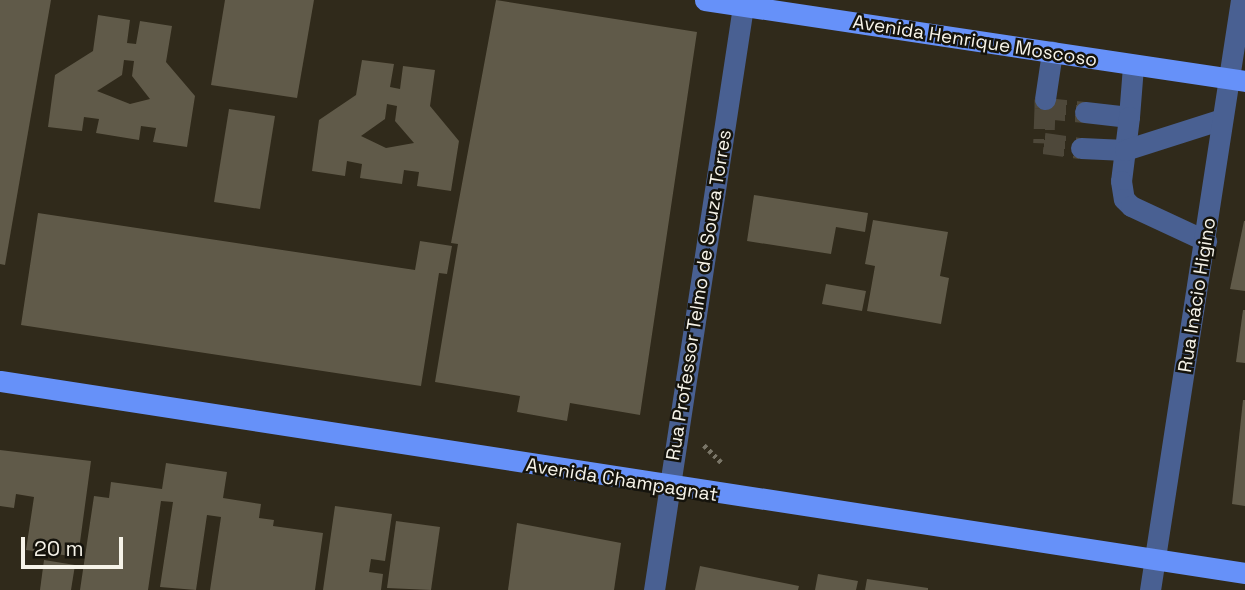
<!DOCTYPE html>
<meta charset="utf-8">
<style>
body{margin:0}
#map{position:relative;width:1245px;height:590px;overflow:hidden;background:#302a1b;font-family:"Space Grotesk",sans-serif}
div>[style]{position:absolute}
.building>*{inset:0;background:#605a49}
.minor-tunnel>*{height:21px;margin-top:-10.5px;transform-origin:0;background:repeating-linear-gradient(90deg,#4e483a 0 21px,transparent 0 31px)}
.path>*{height:4.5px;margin-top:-2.25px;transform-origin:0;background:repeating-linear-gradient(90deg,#797567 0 3.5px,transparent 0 7px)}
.minor>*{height:21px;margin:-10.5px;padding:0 10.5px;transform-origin:10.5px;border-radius:10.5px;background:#496092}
.major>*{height:21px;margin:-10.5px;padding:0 10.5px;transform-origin:10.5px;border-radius:10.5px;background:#6691f9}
span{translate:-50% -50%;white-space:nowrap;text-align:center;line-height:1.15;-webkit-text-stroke:5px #15130c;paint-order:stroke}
.street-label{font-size:19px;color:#f6f3e9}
.scale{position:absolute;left:21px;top:537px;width:102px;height:32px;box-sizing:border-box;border:4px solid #f6f3e9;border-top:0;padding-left:9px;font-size:21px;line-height:24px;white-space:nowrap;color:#f6f3e9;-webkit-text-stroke:5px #15130c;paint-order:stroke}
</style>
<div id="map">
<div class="building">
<div style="clip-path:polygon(0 0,51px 0,5px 265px,0 264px)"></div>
<div style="clip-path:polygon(225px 0,314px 0,297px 98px,211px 85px)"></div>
<div style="clip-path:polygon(496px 0,697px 32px,640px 415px,570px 403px,567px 421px,517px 412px,520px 396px,435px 382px,458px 244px,451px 243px)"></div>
<div style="clip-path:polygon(evenodd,98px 15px,130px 20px,127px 43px,136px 44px,140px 21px,172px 26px,166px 62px,195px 96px,187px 147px,153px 142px,156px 128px,141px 126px,139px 140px,96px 133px,99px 119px,84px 117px,82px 131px,48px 127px,55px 75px,93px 51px,98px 15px,124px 60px,134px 61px,132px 76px,150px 99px,130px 104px,97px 91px,122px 75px,124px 60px)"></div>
<div style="clip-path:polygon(evenodd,362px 60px,394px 64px,390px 87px,400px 89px,403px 66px,435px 70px,430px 106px,459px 141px,451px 191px,417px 186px,419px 172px,404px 170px,402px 184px,360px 178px,362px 164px,347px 161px,345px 176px,312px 171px,319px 120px,356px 95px,362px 60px,387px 104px,397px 106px,395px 121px,414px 143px,386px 148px,361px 136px,385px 119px,387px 104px)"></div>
<div style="clip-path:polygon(229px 109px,275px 116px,260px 209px,214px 202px)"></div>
<div style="clip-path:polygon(754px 195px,868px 213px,865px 232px,836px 227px,831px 254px,747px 241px)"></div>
<div style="clip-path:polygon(38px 213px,415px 270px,420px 241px,452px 246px,447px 274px,439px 273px,421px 386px,21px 325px)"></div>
<div style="clip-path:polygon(873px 220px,948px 232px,940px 276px,949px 278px,941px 324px,867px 311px,875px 266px,865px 264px)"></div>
<div style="clip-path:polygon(1244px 221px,1245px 221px,1245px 291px,1230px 289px)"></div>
<div style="clip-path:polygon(826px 284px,866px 291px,862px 311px,822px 304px)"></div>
<div style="clip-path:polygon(1243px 310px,1245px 310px,1245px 363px,1236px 362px)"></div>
<div style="clip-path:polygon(1243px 400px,1245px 400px,1245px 506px,1232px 504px)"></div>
<div style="clip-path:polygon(0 450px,91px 461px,78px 557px,26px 550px,34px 497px,16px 494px,14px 508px,0 506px)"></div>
<div style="clip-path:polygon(166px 463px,227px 472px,223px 498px,261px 504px,259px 518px,274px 520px,273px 526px,323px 533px,315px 590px,210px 590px,221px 517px,207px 515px,196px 590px,160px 587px,173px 502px,161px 501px,148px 590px,80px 590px,94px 496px,109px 498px,111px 482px,162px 489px)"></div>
<div style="clip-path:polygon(335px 506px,392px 514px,385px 561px,371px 559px,369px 572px,383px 574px,381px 590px,323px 590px)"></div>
<div style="clip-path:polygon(396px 521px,440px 527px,431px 590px,387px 588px)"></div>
<div style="clip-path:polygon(517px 523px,621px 543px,614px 590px,508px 590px)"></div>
<div style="clip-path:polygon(44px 560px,75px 565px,71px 590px,40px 590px)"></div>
<div style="clip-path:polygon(700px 566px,799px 586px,798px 590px,695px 590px)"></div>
<div style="clip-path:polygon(818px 574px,858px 581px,856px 590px,815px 590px)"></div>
<div style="clip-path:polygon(867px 579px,928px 588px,928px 590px,865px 590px)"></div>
</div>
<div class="minor-tunnel">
<div style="left:1045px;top:99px;width:9px;rotate:90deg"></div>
<div style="left:1045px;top:108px;width:40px;rotate:5.7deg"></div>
<div style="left:1045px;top:108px;width:35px;rotate:92deg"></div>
<div style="left:1044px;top:143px;width:37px;rotate:8deg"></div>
</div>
<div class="path">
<div style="left:704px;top:445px;width:25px;rotate:45deg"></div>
</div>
<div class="minor">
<div style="left:1045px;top:99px;width:48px;rotate:-81.5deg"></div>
<div style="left:1085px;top:112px;width:44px;rotate:6.5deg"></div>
<div style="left:1129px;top:117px;width:51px;rotate:-85.5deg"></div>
<div style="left:1129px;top:117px;width:64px;rotate:97.1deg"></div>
<div style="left:1121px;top:181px;width:18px;rotate:81deg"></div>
<div style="left:1124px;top:199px;width:10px;rotate:45deg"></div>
<div style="left:1131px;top:206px;width:83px;rotate:25deg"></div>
<div style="left:1081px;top:148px;width:44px;rotate:2.6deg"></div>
<div style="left:1125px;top:150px;width:102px;rotate:-17.7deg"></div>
<div style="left:654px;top:590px;width:597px;rotate:-81.33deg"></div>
<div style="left:1150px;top:590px;width:597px;rotate:-81.23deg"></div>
</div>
<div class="major">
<div style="left:705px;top:0;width:546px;rotate:8.53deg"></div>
<div style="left:0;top:381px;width:1260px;rotate:8.77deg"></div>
</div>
<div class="street-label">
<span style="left:975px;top:41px;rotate:9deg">Avenida Henrique Moscoso</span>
<span style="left:699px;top:295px;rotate:-81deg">Rua Professor Telmo de Souza Torres</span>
<span style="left:1197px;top:295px;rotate:-81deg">Rua Inácio Higino</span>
<span style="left:622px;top:480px;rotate:9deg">Avenida Champagnat</span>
</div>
<div class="scale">20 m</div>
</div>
